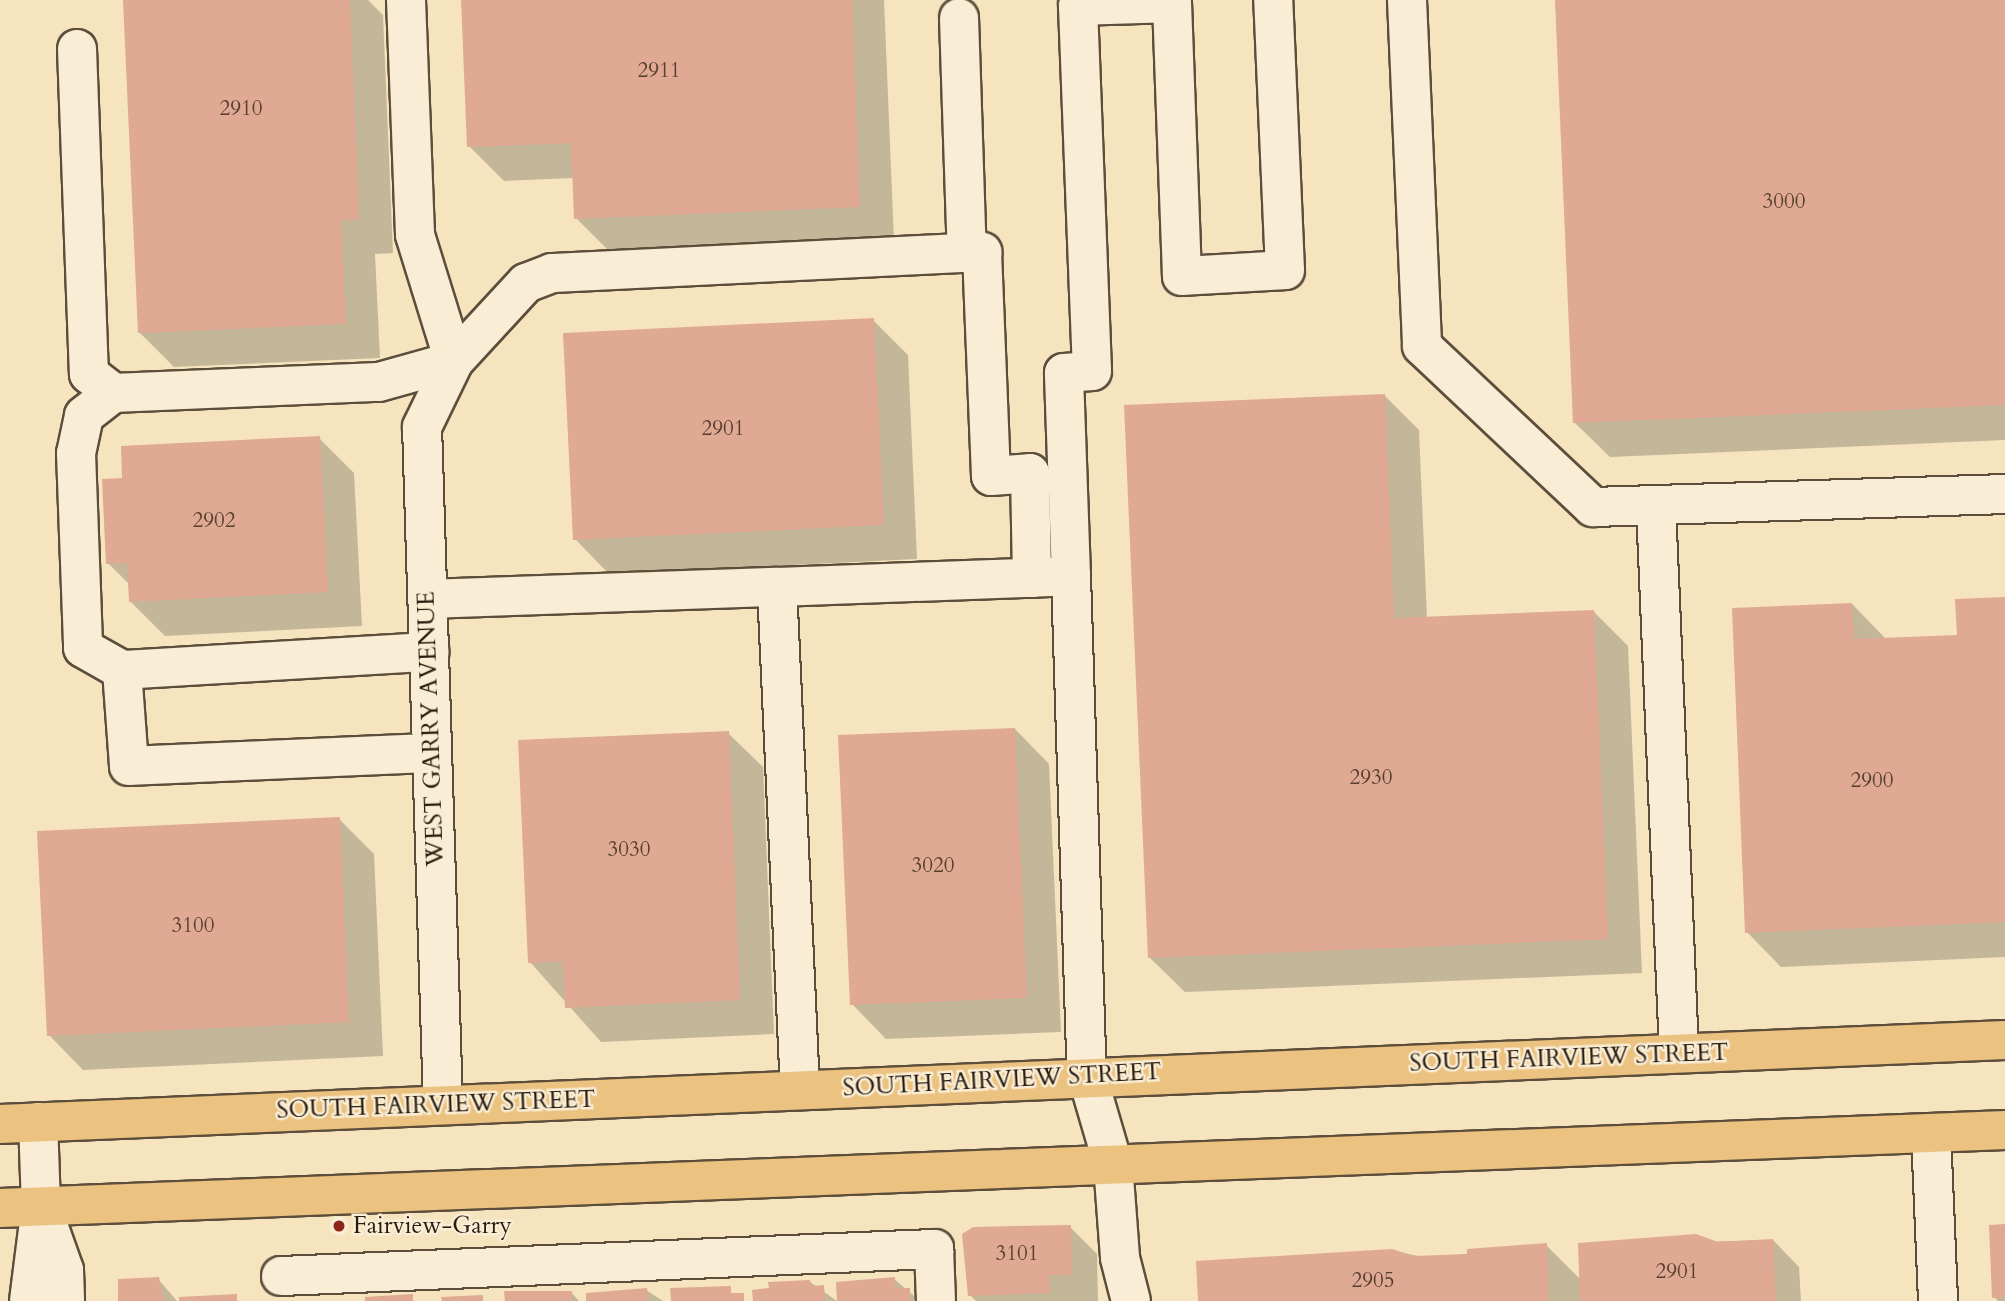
<!DOCTYPE html>
<style>
body{margin:0}
#map{position:relative;width:2005px;height:1301px;overflow:hidden;background:#f6e4bf;font-family:Cardo,serif}
div>[style]{position:absolute}
.shadow>*{inset:0;background:#0003}
.building>*{inset:0;background:#dfa993}
.roads{filter:drop-shadow(2px 0 #5c4e3b) drop-shadow(-2px 0 #5c4e3b) drop-shadow(0 2px #5c4e3b) drop-shadow(0 -2px #5c4e3b)}
.minor>*{height:38px;margin:-19px;padding:0 19px;transform-origin:19px;border-radius:19px;background:#f9edd5}
.major>*{height:38px;margin:-19px;padding:0 19px;transform-origin:19px;border-radius:19px;background:#ebc280}
.dots>*{width:19px;height:19px;translate:-50% -50%;box-sizing:border-box;border:4px solid #f9edd5;border-radius:50%}
span{translate:-50% -50%;white-space:nowrap;text-align:center;line-height:1.15;-webkit-text-stroke:5px #f9edd5;paint-order:stroke}
.number-label{font-size:21px;color:#563f30}
.number-label span{-webkit-text-stroke-width:0}
.street-label{font-size:24px;color:#291c0f}
.poi-label{font-size:24px;color:#291c0f}
.left{translate:0 -50%;text-align:left}
</style>
<div id="map">
<div class="shadow">
<div style="clip-path:polygon(125px 0,368px 0,383px 15px,393px 253px,375px 254px,380px 358px,174px 367px,139px 332px)"></div>
<div style="clip-path:polygon(463px 0,884px 0,894px 241px,611px 253px,576px 218px,574px 178px,504px 181px,469px 146px)"></div>
<div style="clip-path:polygon(1557px 0,2005px 0,2005px 440px,1610px 457px,1575px 423px)"></div>
<div style="clip-path:polygon(873px 320px,908px 355px,917px 559px,609px 574px,575px 539px)"></div>
<div style="clip-path:polygon(1384px 395px,1419px 430px,1427px 618px,1593px 611px,1628px 646px,1642px 973px,1185px 992px,1150px 958px)"></div>
<div style="clip-path:polygon(319px 438px,354px 473px,362px 626px,165px 636px,130px 601px,130px 585px,108px 563px,124px 480px)"></div>
<div style="clip-path:polygon(2005px 599px,2005px 957px,1781px 967px,1747px 932px,1852px 604px,1887px 640px,1959px 637px)"></div>
<div style="clip-path:polygon(1015px 729px,1049px 764px,1061px 1032px,886px 1039px,852px 1004px)"></div>
<div style="clip-path:polygon(728px 733px,763px 767px,774px 1034px,601px 1042px,530px 962px)"></div>
<div style="clip-path:polygon(339px 819px,374px 854px,383px 1056px,83px 1070px,49px 1035px)"></div>
<div style="clip-path:polygon(2005px 1225px,2005px 1301px,1998px 1301px,1994px 1297px)"></div>
<div style="clip-path:polygon(1070px 1227px,1097px 1254px,1098px 1301px,976px 1301px,970px 1295px)"></div>
<div style="clip-path:polygon(1773px 1240px,1799px 1267px,1801px 1301px,1200px 1301px,1392px 1251px,1429px 1258px,1546px 1245px,1581px 1280px,1579px 1245px)"></div>
<div style="clip-path:polygon(158px 1279px,177px 1301px,120px 1301px)"></div>
<div style="clip-path:polygon(894px 1279px,920px 1301px,838px 1301px)"></div>
<div style="clip-path:polygon(810px 1282px,837px 1301px,755px 1301px)"></div>
<div style="clip-path:polygon(646px 1290px,663px 1301px,588px 1301px)"></div>
<div style="clip-path:polygon(571px 1292px,579px 1301px,506px 1301px)"></div>
</div>
<div class="building">
<div style="clip-path:polygon(123px 0,350px 0,359px 219px,341px 220px,346px 324px,138px 333px)"></div>
<div style="clip-path:polygon(461px 0,852px 0,860px 207px,574px 219px,571px 143px,467px 147px)"></div>
<div style="clip-path:polygon(1555px 0,2005px 0,2005px 405px,1573px 423px)"></div>
<div style="clip-path:polygon(874px 318px,884px 525px,573px 540px,563px 333px)"></div>
<div style="clip-path:polygon(1385px 394px,1394px 618px,1594px 610px,1608px 939px,1148px 958px,1124px 405px)"></div>
<div style="clip-path:polygon(320px 436px,328px 592px,129px 602px,127px 563px,106px 564px,102px 479px,122px 478px,121px 446px)"></div>
<div style="clip-path:polygon(2005px 597px,2005px 922px,1745px 933px,1732px 608px,1852px 603px,1854px 639px,1957px 635px,1955px 599px)"></div>
<div style="clip-path:polygon(1015px 728px,1027px 998px,850px 1005px,838px 735px)"></div>
<div style="clip-path:polygon(729px 731px,740px 1000px,565px 1008px,563px 961px,528px 963px,518px 740px)"></div>
<div style="clip-path:polygon(340px 817px,349px 1022px,47px 1036px,37px 831px)"></div>
<div style="clip-path:polygon(2005px 1224px,2005px 1297px,1992px 1298px,1989px 1225px)"></div>
<div style="clip-path:polygon(1071px 1225px,1072px 1275px,1049px 1275px,1050px 1293px,968px 1296px,962px 1234px,973px 1227px)"></div>
<div style="clip-path:polygon(1696px 1234px,1718px 1242px,1773px 1239px,1776px 1301px,1580px 1301px,1578px 1243px)"></div>
<div style="clip-path:polygon(1547px 1243px,1549px 1301px,1198px 1301px,1196px 1261px,1392px 1249px,1414px 1256px,1467px 1254px,1467px 1249px)"></div>
<div style="clip-path:polygon(159px 1277px,164px 1301px,118px 1301px,118px 1279px)"></div>
<div style="clip-path:polygon(895px 1277px,895px 1288px,910px 1288px,910px 1301px,837px 1301px,836px 1282px)"></div>
<div style="clip-path:polygon(810px 1280px,811px 1286px,824px 1285px,825px 1301px,753px 1301px,752px 1290px,769px 1288px,768px 1282px)"></div>
<div style="clip-path:polygon(731px 1286px,731px 1293px,744px 1293px,744px 1301px,671px 1301px,670px 1288px)"></div>
<div style="clip-path:polygon(647px 1288px,648px 1301px,586px 1301px,586px 1293px)"></div>
<div style="clip-path:polygon(504px 1291px,572px 1291px,572px 1301px,505px 1301px)"></div>
<div style="clip-path:polygon(237px 1294px,237px 1301px,179px 1301px,179px 1297px)"></div>
<div style="clip-path:polygon(413px 1294px,413px 1301px,365px 1301px,365px 1297px)"></div>
<div style="clip-path:polygon(483px 1295px,483px 1301px,442px 1301px,441px 1297px)"></div>
</div>
<div class="roads">
<div class="minor">
<div style="left:406px;top:0;width:235px;rotate:87.8deg"></div>
<div style="left:415px;top:235px;width:132px;rotate:72.8deg"></div>
<div style="left:1407px;top:0;width:346px;rotate:87.5deg"></div>
<div style="left:1422px;top:346px;width:235px;rotate:43.3deg"></div>
<div style="left:1593px;top:507px;width:412px;rotate:-1.8deg"></div>
<div style="left:959px;top:18px;width:235px;rotate:88.1deg"></div>
<div style="left:77px;top:49px;width:325px;rotate:87.9deg"></div>
<div style="left:89px;top:374px;width:31px;rotate:38deg"></div>
<div style="left:113px;top:393px;width:266px;rotate:-2.4deg"></div>
<div style="left:379px;top:382px;width:78px;rotate:-15.6deg"></div>
<div style="left:454px;top:361px;width:106px;rotate:-47.3deg"></div>
<div style="left:526px;top:283px;width:28px;rotate:-21deg"></div>
<div style="left:552px;top:273px;width:431px;rotate:-2.8deg"></div>
<div style="left:982px;top:252px;width:224px;rotate:87.7deg"></div>
<div style="left:991px;top:476px;width:39px;rotate:-4deg"></div>
<div style="left:1030px;top:473px;width:105px;rotate:88.9deg"></div>
<div style="left:113px;top:393px;width:37px;rotate:142deg"></div>
<div style="left:84px;top:416px;width:38px;rotate:102deg"></div>
<div style="left:76px;top:453px;width:195px;rotate:87.9deg"></div>
<div style="left:83px;top:648px;width:45px;rotate:29.4deg"></div>
<div style="left:122px;top:670px;width:308px;rotate:-3.4deg"></div>
<div style="left:1656px;top:506px;width:547px;rotate:87.59deg"></div>
<div style="left:1071px;top:576px;width:203px;rotate:-92deg"></div>
<div style="left:1064px;top:373px;width:28px;rotate:-4deg"></div>
<div style="left:1092px;top:371px;width:365px;rotate:-92.2deg"></div>
<div style="left:1078px;top:6px;width:94px;rotate:-1.8deg"></div>
<div style="left:1172px;top:3px;width:273px;rotate:87.9deg"></div>
<div style="left:1182px;top:276px;width:103px;rotate:-3.3deg"></div>
<div style="left:1285px;top:270px;width:270px;rotate:-92.5deg"></div>
<div style="left:777px;top:587px;width:294px;rotate:-2.1deg"></div>
<div style="left:1071px;top:576px;width:499px;rotate:88.2deg"></div>
<div style="left:1087px;top:1075px;width:93px;rotate:73.7deg"></div>
<div style="left:1113px;top:1164px;width:94px;rotate:85.7deg"></div>
<div style="left:1120px;top:1258px;width:44px;rotate:75.7deg"></div>
<div style="left:427px;top:599px;width:350px;rotate:-2deg"></div>
<div style="left:777px;top:587px;width:503px;rotate:87.38deg"></div>
<div style="left:122px;top:670px;width:96px;rotate:85.8deg"></div>
<div style="left:129px;top:766px;width:303px;rotate:-2.5deg"></div>
<div style="left:443px;top:1105px;width:678px;rotate:-91.77deg"></div>
<div style="left:422px;top:427px;width:73px;rotate:-64.1deg"></div>
<div style="left:1931px;top:1133px;width:168px;rotate:87.6deg"></div>
<div style="left:42px;top:1208px;width:66px;rotate:70.5deg"></div>
<div style="left:64px;top:1270px;width:31px;rotate:88deg"></div>
<div style="left:281px;top:1276px;width:654px;rotate:-2.37deg"></div>
<div style="left:934px;top:1249px;width:52px;rotate:87.8deg"></div>
<div style="left:29px;top:1301px;width:96px;rotate:-82.8deg"></div>
<div style="left:41px;top:1206px;width:84px;rotate:-92deg"></div>
</div>
<div class="major">
<div style="left:0;top:1124px;width:2007px;rotate:-2.4deg"></div>
<div style="left:0;top:1208px;width:2007px;rotate:-2.23deg"></div>
</div>
</div>
<div class="dots">
<div style="left:339px;top:1226px;background:#8f2418"></div>
</div>
<div class="number-label">
<span style="left:659px;top:71px">2911</span>
<span style="left:241px;top:109px">2910</span>
<span style="left:1784px;top:202px">3000</span>
<span style="left:723px;top:429px">2901</span>
<span style="left:214px;top:521px">2902</span>
<span style="left:1371px;top:778px">2930</span>
<span style="left:1872px;top:781px">2900</span>
<span style="left:629px;top:850px">3030</span>
<span style="left:933px;top:866px">3020</span>
<span style="left:193px;top:926px">3100</span>
<span style="left:1017px;top:1254px">3101</span>
<span style="left:1677px;top:1272px">2901</span>
<span style="left:1373px;top:1281px">2905</span>
</div>
<div class="street-label">
<span style="left:431px;top:729px;rotate:-92deg">WEST GARRY AVENUE</span>
<span style="left:1569px;top:1058px;rotate:-2deg">SOUTH FAIRVIEW STREET</span>
<span style="left:1002px;top:1080px;rotate:-3deg">SOUTH FAIRVIEW STREET</span>
<span style="left:436px;top:1105px;rotate:-2deg">SOUTH FAIRVIEW STREET</span>
</div>
<div class="poi-label">
<span class="left" style="left:353px;top:1226px">Fairview-Garry</span>
</div>
</div>
